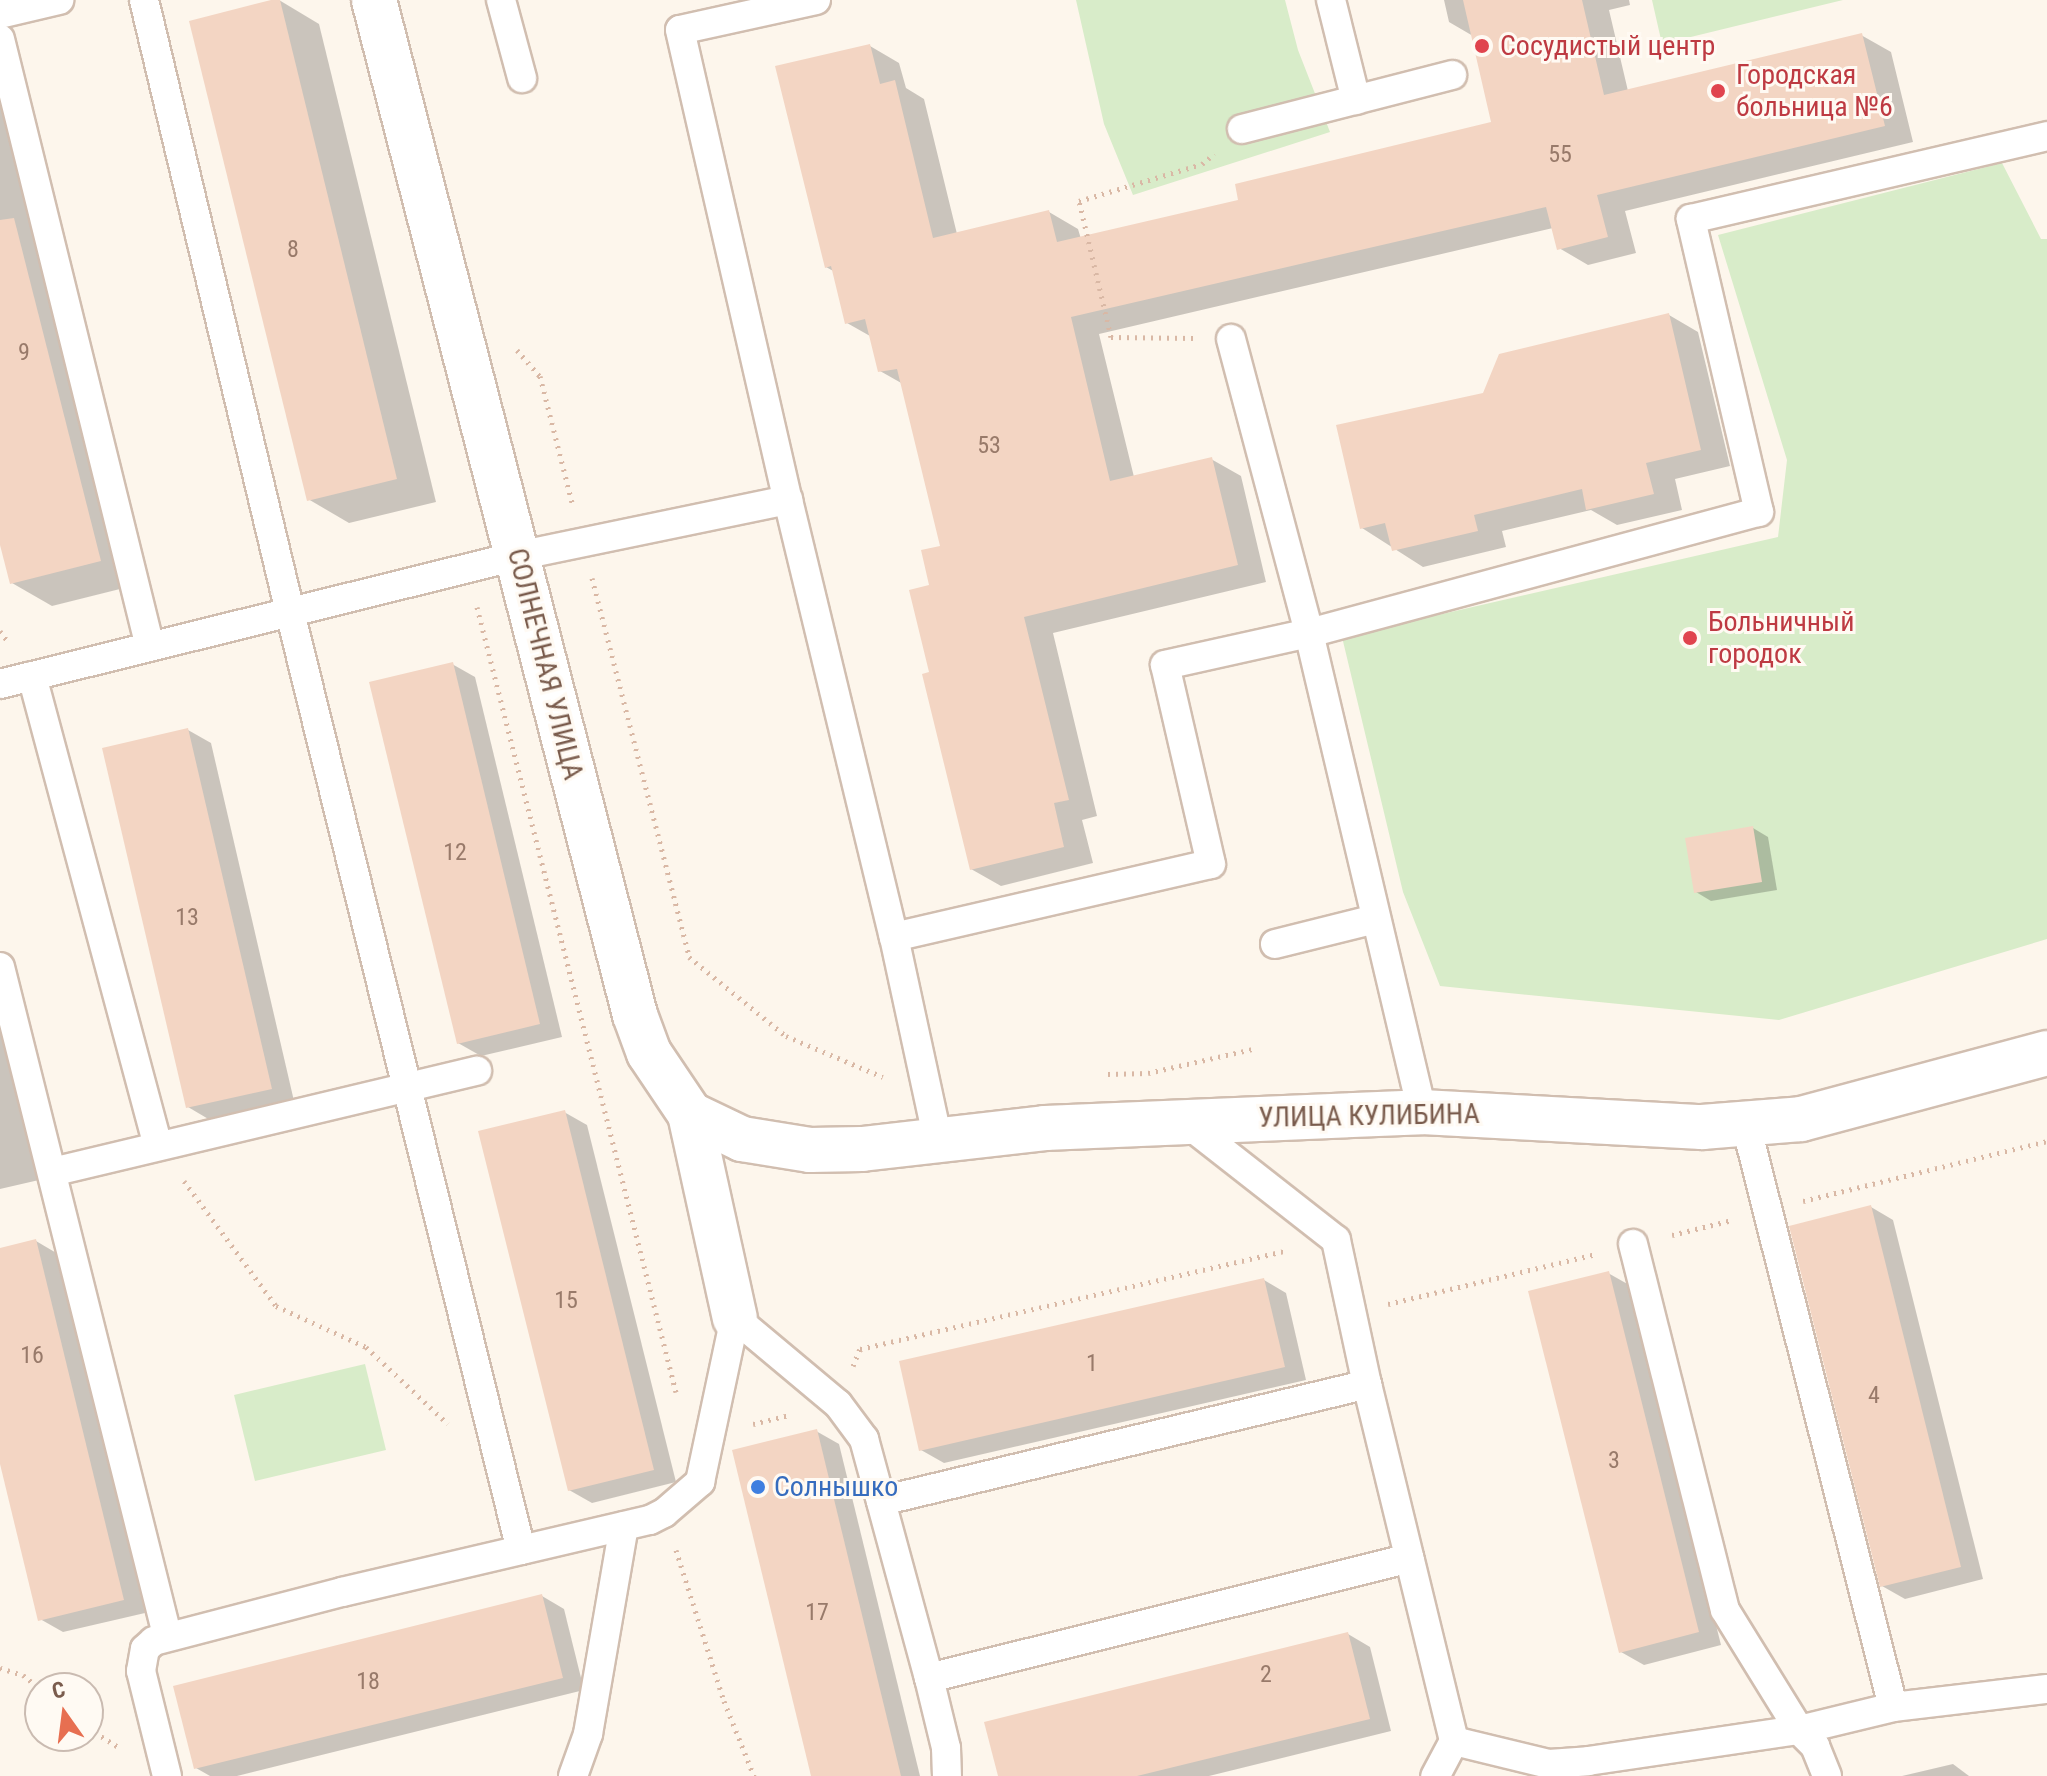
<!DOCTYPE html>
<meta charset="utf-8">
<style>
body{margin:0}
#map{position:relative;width:2047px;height:1776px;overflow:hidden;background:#fdf6ec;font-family:"Roboto Condensed",sans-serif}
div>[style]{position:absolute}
.green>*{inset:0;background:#d8ecc9}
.shadow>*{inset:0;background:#0003}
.building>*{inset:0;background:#f3d5c3}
.path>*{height:5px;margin-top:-2.5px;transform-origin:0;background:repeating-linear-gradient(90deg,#d9b8a5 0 2px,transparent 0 8px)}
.roads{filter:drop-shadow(2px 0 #d1beb0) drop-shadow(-2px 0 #d1beb0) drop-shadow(0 2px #d1beb0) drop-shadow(0 -2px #d1beb0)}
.lane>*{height:28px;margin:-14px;padding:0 14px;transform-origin:14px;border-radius:14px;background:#fff}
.street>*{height:44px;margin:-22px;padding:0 22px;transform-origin:22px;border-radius:22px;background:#fff}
.secondary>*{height:44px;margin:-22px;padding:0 22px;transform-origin:22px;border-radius:22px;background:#fff}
.dots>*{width:22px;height:22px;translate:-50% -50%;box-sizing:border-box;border:4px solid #fffaf3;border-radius:50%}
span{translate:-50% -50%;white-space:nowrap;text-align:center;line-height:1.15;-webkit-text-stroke:6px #fffaf3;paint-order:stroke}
.number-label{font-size:24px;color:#987a6a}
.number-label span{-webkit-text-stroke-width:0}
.health-label{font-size:28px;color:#be3a42}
.left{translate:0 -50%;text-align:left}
.street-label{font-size:28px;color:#7a5c4d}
.shop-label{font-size:28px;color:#366cbe}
.north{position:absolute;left:24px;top:1672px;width:80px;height:80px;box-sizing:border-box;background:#fffaf3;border:2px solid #cabbb1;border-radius:50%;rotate:346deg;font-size:22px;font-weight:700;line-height:32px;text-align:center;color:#7a5c4d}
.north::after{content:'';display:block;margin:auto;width:28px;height:36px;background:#e76f51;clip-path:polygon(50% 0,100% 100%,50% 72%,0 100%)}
</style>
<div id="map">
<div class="green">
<div style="clip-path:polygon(1076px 0,1285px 0,1298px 50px,1330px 132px,1133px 195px,1104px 124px)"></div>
<div style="clip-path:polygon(1652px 0,1843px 0,1662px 44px)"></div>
<div style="clip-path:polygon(2002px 163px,2041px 239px,2047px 239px,2047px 939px,1779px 1020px,1440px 986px,1403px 892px,1342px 637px,1778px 537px,1787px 460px,1718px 235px)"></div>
<div style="clip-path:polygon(365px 1364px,386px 1450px,255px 1481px,234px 1395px)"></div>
</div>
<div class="shadow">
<div style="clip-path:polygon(279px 0,319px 24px,436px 502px,349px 523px,308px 499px)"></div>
<div style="clip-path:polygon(1444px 0,1629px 0,1630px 5px,1609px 10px,1628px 91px,1861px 35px,1891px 52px,1913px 142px,1625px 211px,1636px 253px,1588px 265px,1559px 248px,1553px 228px,1099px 334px,1134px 477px,1211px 459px,1241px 476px,1266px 582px,1053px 633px,1097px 816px,1082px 820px,1093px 863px,1001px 886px,971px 869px,931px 673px,931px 586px,942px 547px,903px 384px,880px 371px,870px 336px,847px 323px,835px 272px,826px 267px,870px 46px,899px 63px,906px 88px,924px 99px,957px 234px,1049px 212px,1078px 229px,1081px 239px,1240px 201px,1493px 124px,1473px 36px,1449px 22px)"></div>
<div style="clip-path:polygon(0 85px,140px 584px,52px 606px,12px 583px,0 537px)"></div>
<div style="clip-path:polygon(1669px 315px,1698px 332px,1730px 466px,1675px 479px,1682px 510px,1617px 525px,1591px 510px,1502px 531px,1506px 547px,1423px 567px,1362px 528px,1484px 394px)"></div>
<div style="clip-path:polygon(452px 664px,475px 677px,562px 1037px,481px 1056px,458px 1043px)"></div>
<div style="clip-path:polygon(188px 730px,211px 743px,294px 1101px,210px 1120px,188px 1107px)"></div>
<div style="clip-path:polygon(1753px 828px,1768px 837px,1777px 890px,1711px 901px,1696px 892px)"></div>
<div style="clip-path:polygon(0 959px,52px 1177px,0 1189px)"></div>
<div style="clip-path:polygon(564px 1112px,587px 1125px,676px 1482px,592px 1503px,569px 1490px)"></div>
<div style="clip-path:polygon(1871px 1207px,1893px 1220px,1983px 1579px,1905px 1599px,1882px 1586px)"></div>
<div style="clip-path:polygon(36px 1241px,58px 1254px,145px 1613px,63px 1632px,40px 1619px,0 1456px,0 1250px)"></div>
<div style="clip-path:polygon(1608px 1273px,1631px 1286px,1721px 1645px,1644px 1665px,1621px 1652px)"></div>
<div style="clip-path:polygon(1264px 1280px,1286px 1293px,1306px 1380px,944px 1463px,921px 1450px)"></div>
<div style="clip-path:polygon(816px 1431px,839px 1444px,920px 1776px,813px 1776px)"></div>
<div style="clip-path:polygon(542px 1596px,564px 1609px,584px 1690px,237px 1776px,210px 1776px,196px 1768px)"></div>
<div style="clip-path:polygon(1348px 1634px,1370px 1647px,1391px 1731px,1209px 1776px,1000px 1776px)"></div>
<div style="clip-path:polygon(1953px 1764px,1969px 1776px,1902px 1776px)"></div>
</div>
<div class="building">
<div style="clip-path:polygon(271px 0,280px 0,397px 479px,307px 501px,189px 21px)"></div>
<div style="clip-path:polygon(1463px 0,1582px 0,1604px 95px,1862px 33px,1885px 126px,1597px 195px,1608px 237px,1557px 250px,1546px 207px,1071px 317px,1110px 481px,1212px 457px,1238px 565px,1024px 617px,1069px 800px,1054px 803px,1064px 847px,970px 870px,922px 674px,929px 672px,909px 590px,929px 585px,921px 550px,940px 546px,897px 369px,878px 372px,865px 319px,845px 324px,831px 266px,825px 268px,775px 66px,870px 44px,880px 84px,895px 80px,933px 238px,1049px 210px,1057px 242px,1238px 200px,1235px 184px,1491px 122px)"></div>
<div style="clip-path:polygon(14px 218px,101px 561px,10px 584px,0 545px,0 220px)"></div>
<div style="clip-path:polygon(1669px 313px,1701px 450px,1646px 463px,1654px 494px,1586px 510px,1582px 489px,1474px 515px,1478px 531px,1392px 551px,1385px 523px,1360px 529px,1336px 425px,1483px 393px,1499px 354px)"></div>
<div style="clip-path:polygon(453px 662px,540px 1024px,457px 1044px,369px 682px)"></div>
<div style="clip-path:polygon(188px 728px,272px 1089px,186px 1108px,102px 748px)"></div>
<div style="clip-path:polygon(1753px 826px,1762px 882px,1694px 893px,1685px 838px)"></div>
<div style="clip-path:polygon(565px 1110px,654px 1470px,568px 1491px,478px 1131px)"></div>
<div style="clip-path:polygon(1871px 1205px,1961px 1567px,1880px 1587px,1789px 1226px)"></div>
<div style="clip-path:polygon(36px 1239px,124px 1600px,38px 1621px,0 1464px,0 1248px)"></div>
<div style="clip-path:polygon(1609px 1271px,1699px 1632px,1619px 1653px,1528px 1291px)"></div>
<div style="clip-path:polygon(1264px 1278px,1285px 1367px,919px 1451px,899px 1361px)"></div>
<div style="clip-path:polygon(817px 1429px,901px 1776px,811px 1776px,732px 1450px)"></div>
<div style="clip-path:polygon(542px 1594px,563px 1678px,194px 1769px,173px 1686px)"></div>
<div style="clip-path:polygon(1348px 1632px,1370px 1719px,1137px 1776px,998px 1776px,984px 1722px)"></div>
</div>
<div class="path">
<div style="left:1193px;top:338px;width:82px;rotate:-179.3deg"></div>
<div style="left:1111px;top:337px;width:140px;rotate:-103.2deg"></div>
<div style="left:1079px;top:201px;width:128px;rotate:-16.7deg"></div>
<div style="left:1202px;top:164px;width:16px;rotate:-40deg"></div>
<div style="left:517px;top:350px;width:35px;rotate:49deg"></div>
<div style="left:540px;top:376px;width:134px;rotate:75.8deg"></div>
<div style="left:592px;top:578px;width:391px;rotate:75.6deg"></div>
<div style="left:689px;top:957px;width:125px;rotate:39.2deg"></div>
<div style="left:786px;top:1036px;width:105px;rotate:22.9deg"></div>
<div style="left:477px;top:607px;width:810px;rotate:75.78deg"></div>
<div style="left:0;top:631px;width:15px;rotate:53deg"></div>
<div style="left:1108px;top:1074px;width:40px;rotate:-1.4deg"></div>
<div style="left:1148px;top:1073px;width:108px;rotate:-12.9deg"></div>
<div style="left:184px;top:1181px;width:155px;rotate:53.6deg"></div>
<div style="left:276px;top:1306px;width:99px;rotate:24.5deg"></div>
<div style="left:366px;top:1347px;width:112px;rotate:43.2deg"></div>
<div style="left:1803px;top:1201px;width:251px;rotate:-13.8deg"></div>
<div style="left:1672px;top:1235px;width:62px;rotate:-14deg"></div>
<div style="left:1388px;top:1304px;width:214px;rotate:-13.5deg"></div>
<div style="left:853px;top:1366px;width:18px;rotate:-68deg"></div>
<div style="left:860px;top:1349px;width:436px;rotate:-13deg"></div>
<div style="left:753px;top:1424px;width:38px;rotate:-14deg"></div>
<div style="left:676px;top:1550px;width:158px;rotate:72.4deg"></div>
<div style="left:724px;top:1701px;width:81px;rotate:68.2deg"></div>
<div style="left:0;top:1668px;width:24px;rotate:17deg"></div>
<div style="left:23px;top:1675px;width:22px;rotate:39deg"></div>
<div style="left:88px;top:1728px;width:36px;rotate:32deg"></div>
</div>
<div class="roads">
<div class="lane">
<div style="left:144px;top:0;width:629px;rotate:76.58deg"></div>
<div style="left:290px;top:612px;width:966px;rotate:76.17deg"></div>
<div style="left:501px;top:0;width:81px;rotate:74.9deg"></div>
<div style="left:816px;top:0;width:139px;rotate:167.6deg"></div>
<div style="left:680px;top:30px;width:482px;rotate:77.1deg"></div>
<div style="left:788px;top:500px;width:450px;rotate:76.4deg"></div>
<div style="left:894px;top:937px;width:208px;rotate:77.8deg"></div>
<div style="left:1331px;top:0;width:103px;rotate:76deg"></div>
<div style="left:0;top:14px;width:61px;rotate:-13.3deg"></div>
<div style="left:0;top:39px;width:626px;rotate:76.14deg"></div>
<div style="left:1242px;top:129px;width:217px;rotate:-14.4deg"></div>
<div style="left:1231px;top:339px;width:304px;rotate:75.1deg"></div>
<div style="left:1309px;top:633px;width:492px;rotate:76.7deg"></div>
<div style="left:32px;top:676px;width:486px;rotate:75deg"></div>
<div style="left:0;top:684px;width:533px;rotate:-13.91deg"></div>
<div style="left:517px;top:556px;width:277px;rotate:-11.7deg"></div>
<div style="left:894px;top:937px;width:325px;rotate:-13deg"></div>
<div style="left:1211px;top:864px;width:204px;rotate:-103deg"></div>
<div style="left:1165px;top:665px;width:148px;rotate:-12.5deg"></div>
<div style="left:1309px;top:633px;width:466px;rotate:-15.1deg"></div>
<div style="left:1759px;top:512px;width:301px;rotate:-103.1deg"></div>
<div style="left:1691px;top:219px;width:366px;rotate:-13.1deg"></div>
<div style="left:1275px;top:944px;width:103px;rotate:-14deg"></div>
<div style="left:0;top:967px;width:689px;rotate:75.96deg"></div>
<div style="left:1183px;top:1120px;width:194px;rotate:38.1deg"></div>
<div style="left:1336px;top:1240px;width:147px;rotate:77.9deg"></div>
<div style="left:1367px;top:1384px;width:367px;rotate:76.3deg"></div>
<div style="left:1454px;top:1741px;width:40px;rotate:118deg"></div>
<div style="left:1746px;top:1125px;width:600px;rotate:75.82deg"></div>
<div style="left:52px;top:1172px;width:437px;rotate:-13.4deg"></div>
<div style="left:1633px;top:1244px;width:377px;rotate:75.9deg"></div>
<div style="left:1725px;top:1610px;width:141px;rotate:58.3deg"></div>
<div style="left:1799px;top:1730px;width:23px;rotate:45deg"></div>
<div style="left:1815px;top:1746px;width:32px;rotate:68deg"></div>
<div style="left:881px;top:1501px;width:500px;rotate:-13.5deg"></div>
<div style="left:929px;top:1678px;width:495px;rotate:-14deg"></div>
<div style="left:1454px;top:1741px;width:98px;rotate:13.6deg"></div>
<div style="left:1549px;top:1764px;width:39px;rotate:-4deg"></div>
<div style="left:1588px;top:1761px;width:213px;rotate:-8.4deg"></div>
<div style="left:1799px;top:1730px;width:97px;rotate:-13.7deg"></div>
<div style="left:1893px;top:1707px;width:155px;rotate:-6.7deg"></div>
<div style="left:167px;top:1776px;width:108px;rotate:-103.9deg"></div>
<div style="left:141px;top:1671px;width:22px;rotate:-80deg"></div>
<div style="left:145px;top:1649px;width:12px;rotate:-42deg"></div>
<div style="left:154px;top:1641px;width:194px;rotate:-14.6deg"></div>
<div style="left:342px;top:1592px;width:316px;rotate:-13.2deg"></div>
<div style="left:650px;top:1520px;width:16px;rotate:-27deg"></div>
<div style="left:664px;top:1513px;width:48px;rotate:-40.7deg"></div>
<div style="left:700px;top:1482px;width:168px;rotate:-78deg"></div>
<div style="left:735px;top:1318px;width:134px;rotate:39.9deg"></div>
<div style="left:838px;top:1404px;width:44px;rotate:53.4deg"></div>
<div style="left:864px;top:1439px;width:248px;rotate:74.8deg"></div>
<div style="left:929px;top:1678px;width:72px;rotate:76.3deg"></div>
<div style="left:946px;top:1748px;width:28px;rotate:88deg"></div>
<div style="left:573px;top:1776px;width:45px;rotate:-70.3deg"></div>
<div style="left:588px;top:1734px;width:211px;rotate:-80.2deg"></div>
</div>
<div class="street">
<div style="left:690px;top:1114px;width:209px;rotate:77.6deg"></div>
</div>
<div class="secondary">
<div style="left:374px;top:0;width:1048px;rotate:75.58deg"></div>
<div style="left:635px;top:1015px;width:40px;rotate:69.8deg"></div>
<div style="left:649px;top:1053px;width:73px;rotate:56.1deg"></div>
<div style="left:690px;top:1114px;width:58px;rotate:25.7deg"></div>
<div style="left:742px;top:1139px;width:69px;rotate:9.2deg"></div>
<div style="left:810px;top:1150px;width:52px;rotate:-1.1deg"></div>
<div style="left:862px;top:1149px;width:184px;rotate:-6.5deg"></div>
<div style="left:1045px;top:1128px;width:377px;rotate:-2.4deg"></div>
<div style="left:1422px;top:1112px;width:280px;rotate:3.1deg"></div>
<div style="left:1702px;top:1127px;width:99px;rotate:-4.6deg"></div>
<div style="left:1801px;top:1119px;width:255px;rotate:-15deg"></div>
</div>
</div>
<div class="dots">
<div style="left:1482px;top:46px;background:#e0444e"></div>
<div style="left:1718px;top:91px;background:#e0444e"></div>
<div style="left:1690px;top:638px;background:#e0444e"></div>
<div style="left:758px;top:1487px;background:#3f7fe0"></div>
</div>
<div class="number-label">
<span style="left:1560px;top:155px">55</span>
<span style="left:293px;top:250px">8</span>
<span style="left:24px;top:353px">9</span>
<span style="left:989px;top:446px">53</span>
<span style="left:455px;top:853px">12</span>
<span style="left:187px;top:918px">13</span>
<span style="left:566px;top:1301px">15</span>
<span style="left:32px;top:1356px">16</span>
<span style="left:1092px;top:1364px">1</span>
<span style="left:1874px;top:1396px">4</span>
<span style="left:1614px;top:1461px">3</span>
<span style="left:817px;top:1613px">17</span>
<span style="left:1266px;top:1675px">2</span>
<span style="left:368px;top:1682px">18</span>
</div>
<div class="health-label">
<span class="left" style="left:1500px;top:46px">Сосудистый центр</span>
<span class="left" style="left:1736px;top:91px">Городская<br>больница №6</span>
<span class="left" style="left:1708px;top:638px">Больничный<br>городок</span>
</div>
<div class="street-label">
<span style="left:545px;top:664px;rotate:76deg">СОЛНЕЧНАЯ УЛИЦА</span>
<span style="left:1369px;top:1116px;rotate:-1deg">УЛИЦА КУЛИБИНА</span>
</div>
<div class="shop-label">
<span class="left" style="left:774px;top:1487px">Солнышко</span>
</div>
<div class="north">С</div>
</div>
